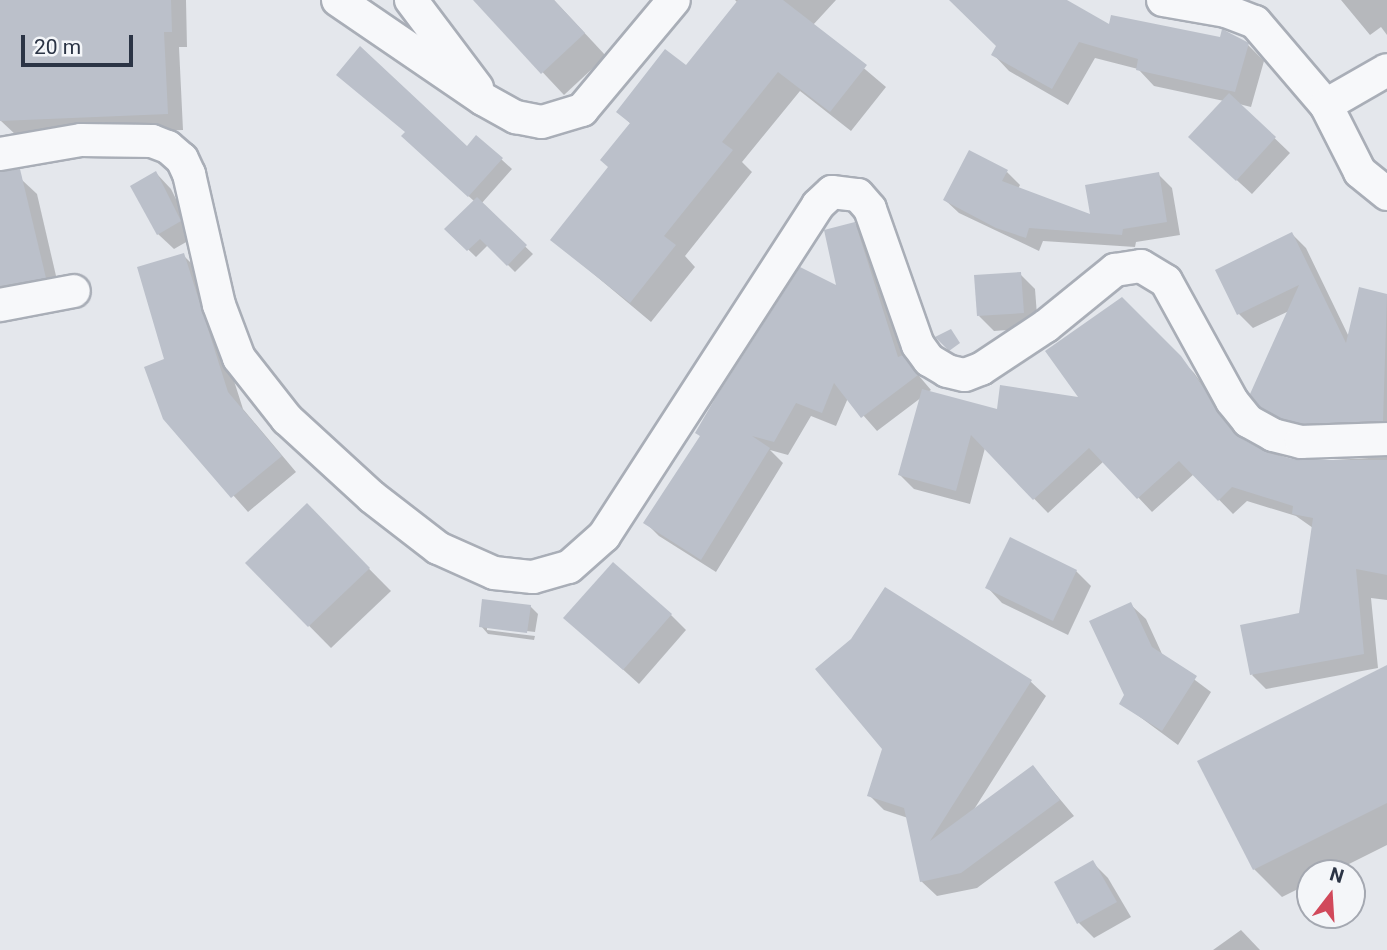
<!DOCTYPE html>
<style>
body{margin:0}
#map{position:relative;width:1387px;height:950px;overflow:hidden;background:#e4e7ec;font-family:Roboto,sans-serif}
div>[style]{position:absolute}
.shadow>*{inset:0;background:#0003}
.building>*{inset:0;background:#bbc0ca}
.roads{filter:drop-shadow(2px 0 #a9aeb7) drop-shadow(-2px 0 #a9aeb7) drop-shadow(0 2px #a9aeb7) drop-shadow(0 -2px #a9aeb7)}
.street>*{height:32px;margin:-16px;padding:0 16px;transform-origin:16px;border-radius:16px;background:#f7f8fa}
span{translate:-50% -50%;white-space:nowrap;text-align:center;line-height:1.15;-webkit-text-stroke:7px #f4f6f9;paint-order:stroke}
.north{position:absolute;left:1296px;top:859px;width:70px;height:70px;box-sizing:border-box;background:#f4f6f9;border:2px solid #a4a8b1;border-radius:50%;rotate:17deg;font-size:19px;font-weight:700;line-height:28px;text-align:center;color:#2b3445}
.north::after{content:'';display:block;margin:auto;width:24px;height:32px;background:#d1495b;clip-path:polygon(50% 0,100% 100%,50% 72%,0 100%)}
.scale{position:absolute;left:21px;top:35px;width:112px;height:32px;box-sizing:border-box;border:4px solid #2b3445;border-top:0;padding-left:9px;font-size:21px;line-height:24px;white-space:nowrap;color:#2b3445;-webkit-text-stroke:5px #f4f6f9;paint-order:stroke}
</style>
<div id="map">
<div class="shadow">
<div style="clip-path:polygon(0 0,186px 0,187px 47px,179px 47px,183px 130px,17px 136px,1px 121px,0 112px)"></div>
<div style="clip-path:polygon(475px 0,554px 0,606px 56px,564px 95px)"></div>
<div style="clip-path:polygon(735px 0,836px 0,813px 25px,886px 87px,851px 131px,800px 91px,742px 162px,752px 172px,685px 256px,695px 267px,651px 322px,553px 240px,610px 168px,631px 124px,618px 112px,686px 67px,738px 3px)"></div>
<div style="clip-path:polygon(951px 0,1064px 0,1110px 26px,1248px 45px,1264px 61px,1251px 107px,1239px 104px,1290px 153px,1252px 194px,1206px 152px,1224px 101px,1154px 86px,1138px 69px,1095px 58px,1068px 105px,1009px 71px,993px 54px,998px 46px)"></div>
<div style="clip-path:polygon(1341px 0,1387px 0,1387px 35px,1381px 27px,1370px 35px)"></div>
<div style="clip-path:polygon(414px 147px,467px 148px,501px 159px,512px 169px,481px 204px,533px 254px,515px 272px,488px 245px,476px 257px,447px 229px,474px 201px)"></div>
<div style="clip-path:polygon(1007px 172px,1020px 185px,1018px 189px,1092px 217px,1158px 174px,1172px 188px,1180px 235px,1136px 242px,1135px 247px,1043px 241px,1039px 251px,959px 213px,945px 200px)"></div>
<div style="clip-path:polygon(156px 173px,171px 189px,195px 237px,174px 249px,158px 234px)"></div>
<div style="clip-path:polygon(21px 179px,37px 194px,60px 293px,0 291px,0 184px)"></div>
<div style="clip-path:polygon(855px 224px,869px 239px,908px 363px,931px 390px,928px 392px,998px 411px,1082px 400px,1122px 299px,1194px 373px,1245px 442px,1297px 462px,1387px 457px,1387px 600px,1371px 598px,1378px 668px,1266px 689px,1252px 675px,1301px 614px,1313px 528px,1296px 516px,1247px 501px,1233px 514px,1194px 474px,1152px 512px,1104px 461px,1048px 513px,985px 448px,970px 504px,914px 489px,900px 475px,922px 397px,877px 431px,848px 398px,836px 426px,811px 416px,788px 455px,770px 450px,783px 463px,716px 572px,659px 536px,645px 522px,839px 289px)"></div>
<div style="clip-path:polygon(1292px 234px,1306px 248px,1349px 337px,1361px 289px,1387px 296px,1387px 436px,1319px 437px,1276px 421px,1261px 406px,1289px 311px,1253px 328px,1239px 314px,1217px 271px)"></div>
<div style="clip-path:polygon(183px 255px,199px 271px,243px 409px,296px 472px,248px 512px,165px 418px,166px 360px)"></div>
<div style="clip-path:polygon(1020px 274px,1035px 289px,1038px 328px,994px 331px,979px 316px)"></div>
<div style="clip-path:polygon(307px 506px,391px 591px,331px 648px,247px 563px)"></div>
<div style="clip-path:polygon(1076px 571px,1091px 586px,1068px 635px,1002px 603px,987px 587px)"></div>
<div style="clip-path:polygon(1130px 604px,1146px 619px,1163px 656px,1211px 692px,1178px 745px,1121px 703px,1126px 695px)"></div>
<div style="clip-path:polygon(530px 606px,538px 614px,535px 632px,487px 626px,487px 630px,535px 636px,534px 640px,488px 634px,481px 626px)"></div>
<div style="clip-path:polygon(671px 615px,686px 630px,639px 684px,566px 618px)"></div>
<div style="clip-path:polygon(1387px 667px,1387px 845px,1331px 873px,1310px 873px,1310px 883px,1282px 897px,1254px 869px,1199px 762px)"></div>
<div style="clip-path:polygon(1030px 681px,1046px 696px,973px 811px,1033px 767px,1074px 816px,977px 888px,937px 896px,921px 881px,908px 818px,884px 810px,869px 795px)"></div>
<div style="clip-path:polygon(1093px 863px,1108px 878px,1131px 917px,1094px 938px,1079px 923px)"></div>
<div style="clip-path:polygon(1241px 930px,1260px 950px,1213px 950px)"></div>
</div>
<div class="building">
<div style="clip-path:polygon(0 0,171px 0,172px 32px,164px 32px,168px 114px,0 121px)"></div>
<div style="clip-path:polygon(473px 0,554px 0,585px 33px,541px 74px)"></div>
<div style="clip-path:polygon(738px 0,783px 0,867px 65px,830px 112px,778px 72px,722px 142px,733px 150px,664px 236px,676px 245px,630px 303px,550px 240px,608px 167px,600px 160px,630px 123px,616px 112px,665px 49px,686px 65px)"></div>
<div style="clip-path:polygon(949px 0,1067px 0,1109px 24px,1111px 15px,1220px 37px,1222px 29px,1249px 43px,1235px 92px,1136px 70px,1138px 59px,1079px 42px,1052px 89px,991px 55px,996px 46px)"></div>
<div style="clip-path:polygon(360px 46px,467px 146px,476px 135px,503px 158px,468px 197px,401px 136px,405px 132px,336px 75px)"></div>
<div style="clip-path:polygon(1229px 93px,1276px 137px,1236px 181px,1188px 137px)"></div>
<div style="clip-path:polygon(969px 150px,1008px 170px,1002px 181px,1090px 214px,1085px 185px,1159px 172px,1167px 222px,1123px 229px,1122px 235px,1029px 228px,1026px 238px,996px 228px,943px 200px)"></div>
<div style="clip-path:polygon(20px 169px,46px 278px,0 286px,0 172px)"></div>
<div style="clip-path:polygon(156px 171px,181px 221px,157px 235px,130px 186px)"></div>
<div style="clip-path:polygon(477px 197px,527px 245px,507px 266px,480px 239px,467px 251px,444px 229px)"></div>
<div style="clip-path:polygon(855px 222px,898px 357px,903px 355px,918px 375px,861px 418px,834px 383px,822px 413px,796px 403px,774px 442px,752px 436px,770px 448px,701px 560px,643px 523px,700px 436px,695px 433px,716px 397px,800px 267px,836px 285px,824px 230px)"></div>
<div style="clip-path:polygon(1292px 232px,1346px 343px,1359px 287px,1387px 294px,1383px 421px,1303px 424px,1280px 418px,1260px 407px,1250px 394px,1299px 285px,1237px 315px,1215px 270px)"></div>
<div style="clip-path:polygon(184px 253px,228px 392px,282px 456px,231px 498px,163px 419px,144px 367px,164px 359px,137px 267px)"></div>
<div style="clip-path:polygon(1021px 272px,1024px 313px,977px 316px,974px 275px)"></div>
<div style="clip-path:polygon(1122px 297px,1181px 356px,1239px 437px,1268px 453px,1297px 460px,1387px 460px,1387px 575px,1356px 569px,1364px 654px,1250px 675px,1240px 625px,1299px 613px,1313px 518px,1292px 514px,1293px 506px,1232px 487px,1218px 501px,1179px 461px,1137px 499px,1089px 448px,1033px 500px,971px 435px,956px 491px,898px 475px,922px 389px,997px 409px,1000px 385px,1078px 397px,1045px 351px)"></div>
<div style="clip-path:polygon(951px 329px,960px 343px,949px 351px,935px 337px)"></div>
<div style="clip-path:polygon(307px 503px,370px 568px,308px 627px,245px 563px)"></div>
<div style="clip-path:polygon(1010px 537px,1077px 570px,1053px 621px,985px 588px)"></div>
<div style="clip-path:polygon(613px 562px,672px 614px,623px 670px,563px 618px)"></div>
<div style="clip-path:polygon(885px 587px,1032px 680px,930px 841px,1033px 765px,1060px 800px,961px 873px,920px 882px,904px 808px,867px 796px,882px 749px,815px 669px,851px 639px)"></div>
<div style="clip-path:polygon(482px 599px,531px 605px,527px 633px,479px 627px)"></div>
<div style="clip-path:polygon(1131px 602px,1152px 647px,1197px 676px,1162px 731px,1119px 704px,1124px 695px,1089px 621px)"></div>
<div style="clip-path:polygon(1387px 665px,1387px 803px,1253px 870px,1197px 761px)"></div>
<div style="clip-path:polygon(1093px 860px,1117px 902px,1077px 924px,1054px 882px)"></div>
</div>
<div class="roads">
<div class="street">
<div style="left:338px;top:0;width:176px;rotate:34.3deg"></div>
<div style="left:483px;top:99px;width:38px;rotate:29deg"></div>
<div style="left:516px;top:117px;width:26px;rotate:11deg"></div>
<div style="left:542px;top:122px;width:42px;rotate:-16.7deg"></div>
<div style="left:582px;top:110px;width:143px;rotate:-50.1deg"></div>
<div style="left:411px;top:0;width:110px;rotate:53.1deg"></div>
<div style="left:1163px;top:0;width:64px;rotate:9.9deg"></div>
<div style="left:1226px;top:11px;width:31px;rotate:21deg"></div>
<div style="left:1255px;top:22px;width:109px;rotate:49.5deg"></div>
<div style="left:1326px;top:105px;width:75px;rotate:63.1deg"></div>
<div style="left:1360px;top:172px;width:35px;rotate:39deg"></div>
<div style="left:1326px;top:105px;width:70px;rotate:-29.8deg"></div>
<div style="left:0;top:154px;width:82px;rotate:-9.8deg"></div>
<div style="left:81px;top:140px;width:71px;rotate:0.8deg"></div>
<div style="left:152px;top:141px;width:17px;rotate:21deg"></div>
<div style="left:168px;top:147px;width:18px;rotate:41deg"></div>
<div style="left:182px;top:159px;width:17px;rotate:65deg"></div>
<div style="left:189px;top:174px;width:134px;rotate:77.1deg"></div>
<div style="left:219px;top:305px;width:57px;rotate:69.3deg"></div>
<div style="left:239px;top:358px;width:78px;rotate:51.8deg"></div>
<div style="left:287px;top:419px;width:115px;rotate:42.5deg"></div>
<div style="left:372px;top:497px;width:83px;rotate:37.7deg"></div>
<div style="left:438px;top:548px;width:61px;rotate:24.1deg"></div>
<div style="left:494px;top:573px;width:39px;rotate:6deg"></div>
<div style="left:533px;top:577px;width:37px;rotate:-16deg"></div>
<div style="left:569px;top:567px;width:47px;rotate:-41.5deg"></div>
<div style="left:604px;top:536px;width:394px;rotate:-57.1deg"></div>
<div style="left:818px;top:205px;width:19px;rotate:-43deg"></div>
<div style="left:832px;top:192px;width:26px;rotate:7deg"></div>
<div style="left:858px;top:195px;width:18px;rotate:49deg"></div>
<div style="left:870px;top:209px;width:144px;rotate:70.6deg"></div>
<div style="left:918px;top:345px;width:19px;rotate:54deg"></div>
<div style="left:929px;top:360px;width:21px;rotate:31deg"></div>
<div style="left:947px;top:371px;width:18px;rotate:13deg"></div>
<div style="left:965px;top:375px;width:17px;rotate:-21deg"></div>
<div style="left:981px;top:369px;width:78px;rotate:-33.5deg"></div>
<div style="left:1046px;top:326px;width:89px;rotate:-39.1deg"></div>
<div style="left:1115px;top:270px;width:26px;rotate:-9deg"></div>
<div style="left:1141px;top:266px;width:29px;rotate:31deg"></div>
<div style="left:1166px;top:281px;width:137px;rotate:61.2deg"></div>
<div style="left:1232px;top:401px;width:26px;rotate:51deg"></div>
<div style="left:1248px;top:421px;width:29px;rotate:29deg"></div>
<div style="left:1273px;top:435px;width:29px;rotate:14deg"></div>
<div style="left:1301px;top:442px;width:86px;rotate:-2deg"></div>
<div style="left:0;top:305px;width:75px;rotate:-10.7deg"></div>
</div>
</div>
<div class="north">N</div>
<div class="scale">20 m</div>
</div>
